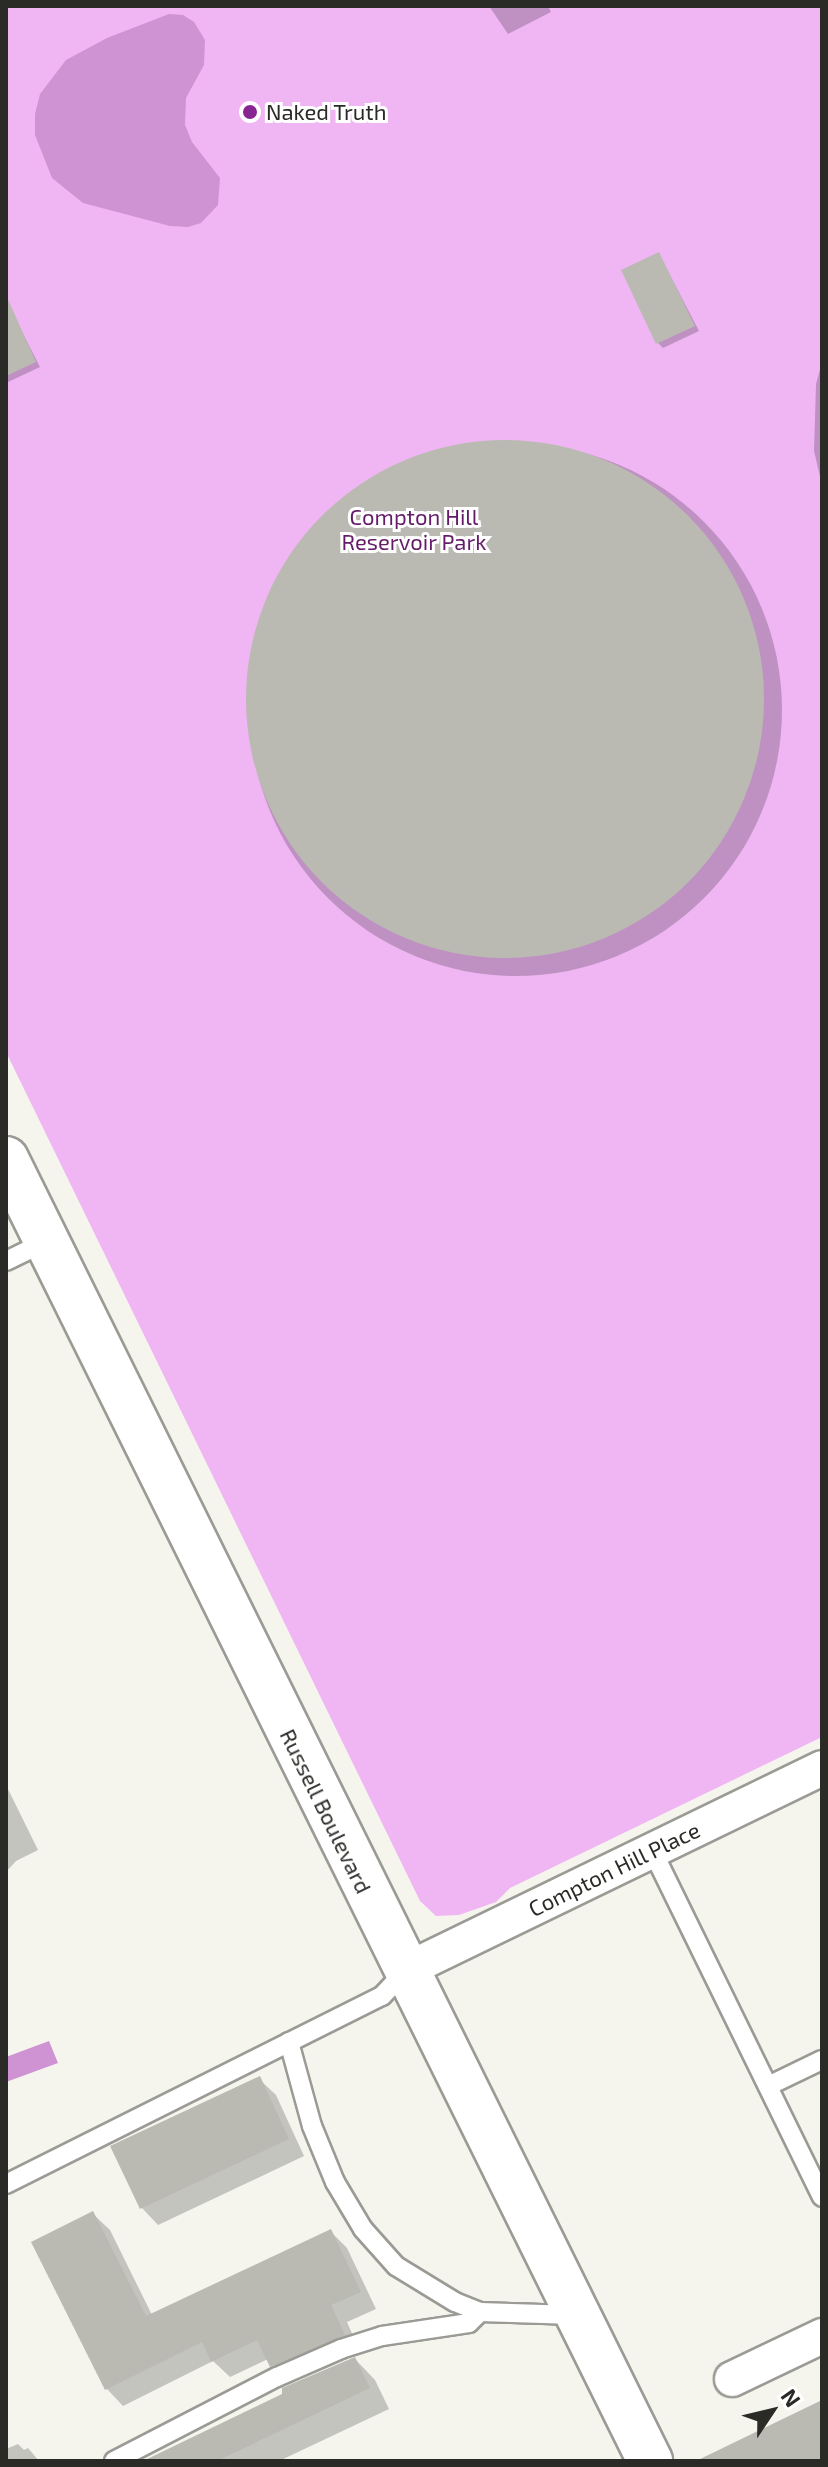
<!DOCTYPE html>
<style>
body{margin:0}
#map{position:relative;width:828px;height:2467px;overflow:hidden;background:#f5f5ee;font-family:"Exo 2",sans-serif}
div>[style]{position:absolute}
.green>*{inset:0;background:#efb6f3}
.water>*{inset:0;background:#cf92d3}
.shadow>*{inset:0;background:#0003}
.round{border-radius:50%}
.building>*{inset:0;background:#babab3}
.roads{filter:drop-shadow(2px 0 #9b9b95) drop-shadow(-2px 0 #9b9b95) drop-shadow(0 2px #9b9b95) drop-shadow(0 -2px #9b9b95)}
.service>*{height:18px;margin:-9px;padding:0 9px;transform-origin:9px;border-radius:9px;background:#fff}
.minor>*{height:34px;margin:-17px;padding:0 17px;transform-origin:17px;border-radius:17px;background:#fff}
.secondary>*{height:44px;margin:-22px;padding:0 22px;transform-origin:22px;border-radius:22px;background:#fff}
.dots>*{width:22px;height:22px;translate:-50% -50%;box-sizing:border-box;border:4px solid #fff;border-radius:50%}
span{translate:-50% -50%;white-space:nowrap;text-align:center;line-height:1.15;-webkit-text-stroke:6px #fff;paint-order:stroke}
.poi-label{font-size:22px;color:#2a2a27}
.left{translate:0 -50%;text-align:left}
.park-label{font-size:22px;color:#641b6a}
.street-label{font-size:22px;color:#2a2a27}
.frame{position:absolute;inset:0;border:8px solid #2a2a27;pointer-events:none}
.north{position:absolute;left:732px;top:2371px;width:80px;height:80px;-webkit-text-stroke:6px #fff;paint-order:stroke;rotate:55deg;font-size:22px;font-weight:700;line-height:32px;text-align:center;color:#2a2a27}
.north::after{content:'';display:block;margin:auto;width:28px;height:36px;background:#2a2a27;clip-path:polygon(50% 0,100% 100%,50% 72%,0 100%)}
</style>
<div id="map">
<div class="green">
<div style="clip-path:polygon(6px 6px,822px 6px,822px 1737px,510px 1888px,496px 1902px,459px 1915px,436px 1916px,420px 1901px,6px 1052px)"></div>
</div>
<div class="water">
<div style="clip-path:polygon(169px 14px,183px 15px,194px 22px,205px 40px,204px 65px,186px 98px,185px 125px,192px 142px,220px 178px,218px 205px,201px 223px,188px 227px,170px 226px,83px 203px,52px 178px,35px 135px,35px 114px,40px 94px,66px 60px,107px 38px)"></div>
<div style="clip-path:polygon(49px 2041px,58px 2063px,6px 2082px,6px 2057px)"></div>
</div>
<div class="shadow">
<div style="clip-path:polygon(489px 6px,548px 6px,551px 12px,508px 34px)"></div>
<div style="clip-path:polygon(659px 254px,699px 331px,663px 348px,658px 343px)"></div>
<div style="clip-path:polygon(18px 324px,40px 367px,6px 383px,6px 330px)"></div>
<div style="clip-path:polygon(822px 362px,822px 485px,814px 451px,816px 384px)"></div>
<div class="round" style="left:250px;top:444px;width:532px;height:532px"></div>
<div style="clip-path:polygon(6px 1785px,38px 1850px,16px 1861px,6px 1872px)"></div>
<div style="clip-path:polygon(259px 2079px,276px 2095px,304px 2156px,158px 2225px,142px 2208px)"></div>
<div style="clip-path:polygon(93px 2214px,110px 2230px,152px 2315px,330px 2231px,347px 2248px,376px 2309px,347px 2322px,360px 2352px,288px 2383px,268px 2359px,230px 2377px,213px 2361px,123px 2406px,107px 2389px)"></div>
<div style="clip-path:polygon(355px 2359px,375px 2380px,389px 2409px,279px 2461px,183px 2461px)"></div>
<div style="clip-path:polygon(18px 2444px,24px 2450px,28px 2448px,39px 2461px,6px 2461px,6px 2449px)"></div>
</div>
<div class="building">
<div style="clip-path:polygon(659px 252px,695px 326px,656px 344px,621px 270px)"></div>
<div style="clip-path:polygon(6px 295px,36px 362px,6px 376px)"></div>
<div class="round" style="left:246px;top:440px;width:518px;height:518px"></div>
<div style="clip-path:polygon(260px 2076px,289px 2139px,140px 2209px,110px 2146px)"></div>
<div style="clip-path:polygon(93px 2211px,146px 2316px,331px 2229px,361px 2292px,331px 2305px,345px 2335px,270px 2367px,257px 2340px,211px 2362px,202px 2342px,105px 2390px,31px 2242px)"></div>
<div style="clip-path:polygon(355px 2357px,370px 2388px,217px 2461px,143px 2461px,282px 2394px,282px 2388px)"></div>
<div style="clip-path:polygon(822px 2400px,822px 2461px,696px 2461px)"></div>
</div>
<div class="roads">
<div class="service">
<div style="left:6px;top:1261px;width:46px;rotate:-26deg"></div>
<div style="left:652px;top:1850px;width:386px;rotate:63.9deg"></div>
<div style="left:289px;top:2042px;width:87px;rotate:74.7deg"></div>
<div style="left:312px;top:2126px;width:61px;rotate:67.7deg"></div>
<div style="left:335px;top:2182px;width:55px;rotate:59.2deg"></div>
<div style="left:363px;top:2229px;width:50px;rotate:48.3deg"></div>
<div style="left:396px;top:2266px;width:69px;rotate:31.4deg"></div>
<div style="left:455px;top:2302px;width:27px;rotate:22deg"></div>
<div style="left:480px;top:2312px;width:94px;rotate:1.8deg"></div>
<div style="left:768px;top:2086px;width:60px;rotate:-25.7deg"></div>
<div style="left:6px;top:2184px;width:420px;rotate:-26.6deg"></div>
<div style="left:382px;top:1996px;width:35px;rotate:-47deg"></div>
<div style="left:114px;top:2461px;width:183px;rotate:-27.3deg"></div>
<div style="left:277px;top:2377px;width:70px;rotate:-23.6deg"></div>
<div style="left:341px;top:2349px;width:43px;rotate:-17.6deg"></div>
<div style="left:382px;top:2336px;width:88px;rotate:-8.5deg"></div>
<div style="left:469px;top:2323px;width:16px;rotate:-45deg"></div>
</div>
<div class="minor">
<div style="left:406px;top:1970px;width:462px;rotate:-25.9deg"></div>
<div style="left:732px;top:2379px;width:100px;rotate:-25.5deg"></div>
</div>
<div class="secondary">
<div style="left:6px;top:1159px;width:1453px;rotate:63.68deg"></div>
</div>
</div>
<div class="dots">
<div style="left:250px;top:112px;background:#872690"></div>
</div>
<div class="poi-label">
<span class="left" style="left:266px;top:112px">Naked Truth</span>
</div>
<div class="park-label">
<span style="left:414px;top:529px">Compton Hill<br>Reservoir Park</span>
</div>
<div class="street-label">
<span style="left:326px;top:1811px;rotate:64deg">Russell Boulevard</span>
<span style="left:614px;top:1869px;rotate:-26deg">Compton Hill Place</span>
</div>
<div class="frame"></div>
<div class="north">N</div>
</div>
